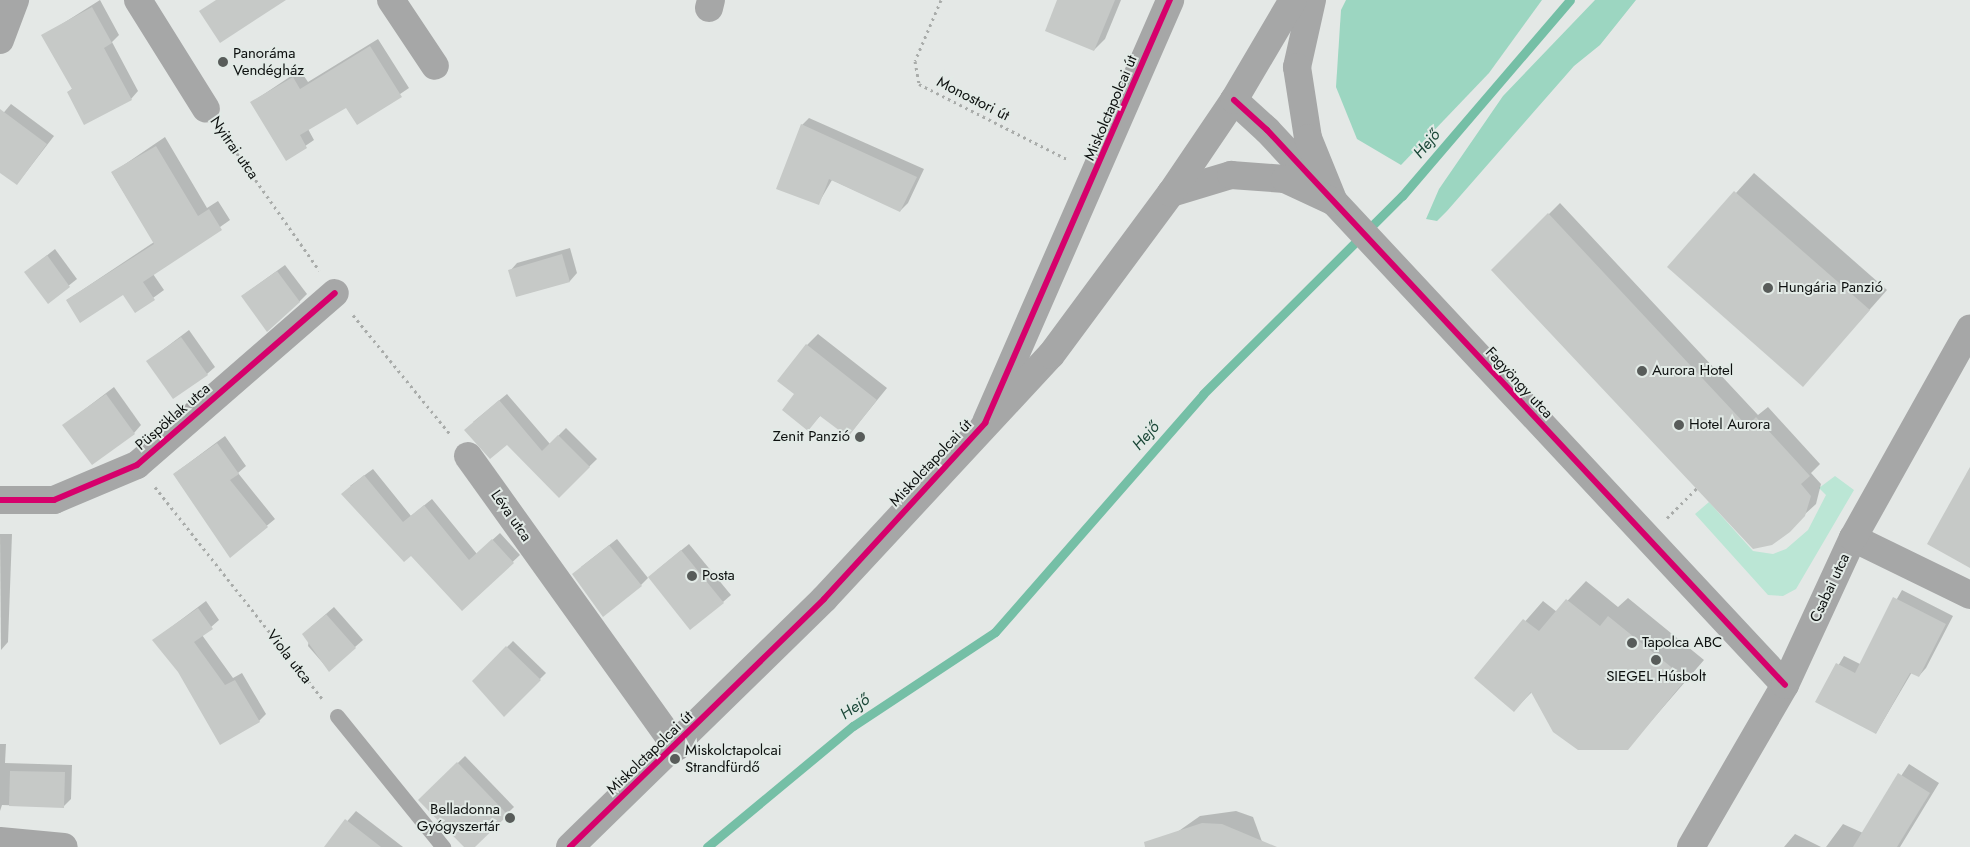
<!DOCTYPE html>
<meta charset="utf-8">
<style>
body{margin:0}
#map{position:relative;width:1970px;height:847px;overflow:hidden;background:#e4e8e6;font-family:Jost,sans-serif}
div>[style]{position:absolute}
.green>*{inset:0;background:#bbe6d5}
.forest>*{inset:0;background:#9cd6c1}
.shadow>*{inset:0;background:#0003}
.stream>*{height:9px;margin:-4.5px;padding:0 4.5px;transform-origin:4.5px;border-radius:4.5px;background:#75bfa6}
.building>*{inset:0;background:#c6c9c7}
.path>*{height:3px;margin-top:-1.5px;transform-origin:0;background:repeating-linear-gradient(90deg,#a9acaa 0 2.5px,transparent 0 6.5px)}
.service>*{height:15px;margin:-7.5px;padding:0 7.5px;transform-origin:7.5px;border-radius:7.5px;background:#a6a7a7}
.minor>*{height:28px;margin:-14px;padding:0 14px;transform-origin:14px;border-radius:14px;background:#a6a7a7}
.tertiary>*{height:28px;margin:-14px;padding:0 14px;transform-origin:14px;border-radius:14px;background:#a6a7a7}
.cycleway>*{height:6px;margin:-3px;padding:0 3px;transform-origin:3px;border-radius:3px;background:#d6006c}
.dots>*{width:14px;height:14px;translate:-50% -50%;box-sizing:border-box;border:2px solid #e2eae6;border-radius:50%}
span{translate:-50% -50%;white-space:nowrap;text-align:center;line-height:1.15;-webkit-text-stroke:4px #e2eae6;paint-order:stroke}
.poi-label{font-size:15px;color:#0d100f}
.left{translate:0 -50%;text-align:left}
.right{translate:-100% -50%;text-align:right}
.street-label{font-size:15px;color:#0d100f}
.water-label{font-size:16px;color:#1a4637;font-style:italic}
</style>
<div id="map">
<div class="green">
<div style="clip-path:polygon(1835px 476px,1854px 490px,1796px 589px,1783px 596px,1768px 595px,1695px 514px,1709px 502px,1753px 551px,1773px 554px,1786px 549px,1808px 530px,1826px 495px,1819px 488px)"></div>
</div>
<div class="forest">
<div style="clip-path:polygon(1346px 0,1542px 0,1489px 73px,1401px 165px,1357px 139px,1336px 87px,1341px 10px)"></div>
<div style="clip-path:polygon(1595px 0,1636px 0,1600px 45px,1574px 66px,1447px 211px,1437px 221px,1426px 219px,1439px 189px,1503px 96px)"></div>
</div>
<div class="shadow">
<div style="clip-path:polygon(100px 0,119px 35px,112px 42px,138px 91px,131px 99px,68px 92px,73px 88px,43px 36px)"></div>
<div style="clip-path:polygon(1058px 0,1121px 0,1105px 39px,1094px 50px)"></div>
<div style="clip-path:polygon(378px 39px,409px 88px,357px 123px,347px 106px,308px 129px,314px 140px,286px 159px,252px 102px,300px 70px,308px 82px)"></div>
<div style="clip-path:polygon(11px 104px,54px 136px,17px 184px,0 171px,0 117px)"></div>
<div style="clip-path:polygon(809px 118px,924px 169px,908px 203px,900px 211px,832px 180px,818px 204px,802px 125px)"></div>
<div style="clip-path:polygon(165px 137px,207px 208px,218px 201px,230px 220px,153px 274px,164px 290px,135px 311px,124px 293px,67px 300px,154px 242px,112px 173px)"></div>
<div style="clip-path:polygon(1754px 173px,1887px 290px,1803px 385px,1669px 267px)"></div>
<div style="clip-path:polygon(1560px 203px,1758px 415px,1768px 407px,1820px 464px,1811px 473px,1821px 484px,1816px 504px,1804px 515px,1493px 270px)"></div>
<div style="clip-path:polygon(570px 248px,577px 273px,570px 281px,517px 296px,510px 271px,517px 263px)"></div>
<div style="clip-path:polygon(55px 249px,77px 279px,48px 302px,26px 272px)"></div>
<div style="clip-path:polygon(285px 265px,307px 294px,299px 302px,242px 296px)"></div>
<div style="clip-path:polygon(189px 330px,215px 367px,207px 374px,148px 361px)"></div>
<div style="clip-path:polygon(818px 334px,887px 388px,848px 436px,821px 415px,808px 429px,796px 394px,807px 345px)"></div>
<div style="clip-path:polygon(114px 387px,141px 425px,134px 433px,64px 425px)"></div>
<div style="clip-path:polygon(507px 394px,550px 444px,566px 428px,597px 459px,559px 496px,507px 443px,473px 422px)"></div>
<div style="clip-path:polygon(225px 436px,246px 466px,238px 473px,275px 519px,230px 556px,174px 474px)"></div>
<div style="clip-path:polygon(373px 469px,411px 516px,432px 499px,477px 554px,500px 533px,520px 555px,462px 609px,350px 486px)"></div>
<div style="clip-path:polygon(0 534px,12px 534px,8px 642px,1px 650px)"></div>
<div style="clip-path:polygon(617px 539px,648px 578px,641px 585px,581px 567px)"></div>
<div style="clip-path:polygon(689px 544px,731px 595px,723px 602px,657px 570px)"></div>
<div style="clip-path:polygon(1586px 581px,1618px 607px,1628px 598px,1704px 660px,1627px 749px,1579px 749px,1532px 692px,1514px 710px,1476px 678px,1543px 601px,1557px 612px)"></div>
<div style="clip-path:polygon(1902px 590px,1953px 616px,1926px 668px,1919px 676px,1912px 672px,1876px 733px,1817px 701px,1844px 656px,1860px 664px)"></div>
<div style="clip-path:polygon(206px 601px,219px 620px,202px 635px,233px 678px,242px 673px,266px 714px,259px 721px,179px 672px,154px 640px)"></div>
<div style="clip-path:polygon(334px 607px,363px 640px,329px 670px,308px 646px,311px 627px)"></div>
<div style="clip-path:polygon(513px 641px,546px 673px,504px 715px,474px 681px)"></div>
<div style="clip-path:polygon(0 744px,6px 744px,5px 763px,72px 765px,71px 799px,63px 807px,2px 805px,0 811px)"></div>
<div style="clip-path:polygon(465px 756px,514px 807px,473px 847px,466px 847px,420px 800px)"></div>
<div style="clip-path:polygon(1909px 764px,1939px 783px,1900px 847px,1826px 847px,1843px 824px,1863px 833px)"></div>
<div style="clip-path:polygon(356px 811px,403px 847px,325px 847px)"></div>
<div style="clip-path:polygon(1236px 811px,1253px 817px,1264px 847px,1156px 847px,1200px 816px)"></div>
<div style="clip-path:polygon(1795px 834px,1821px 847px,1784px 847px)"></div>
</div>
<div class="stream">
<div style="left:707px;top:847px;width:190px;rotate:-39.7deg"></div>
<div style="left:853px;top:726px;width:170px;rotate:-33.5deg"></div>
<div style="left:995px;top:632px;width:316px;rotate:-48.8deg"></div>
<div style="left:1203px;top:394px;width:281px;rotate:-44.9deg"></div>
<div style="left:1402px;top:196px;width:258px;rotate:-49.4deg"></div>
</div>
<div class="building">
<div style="clip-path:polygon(216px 0,286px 0,220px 43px,199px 11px)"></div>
<div style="clip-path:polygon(1057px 0,1115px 0,1094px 51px,1045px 31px)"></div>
<div style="clip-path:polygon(92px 7px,112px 43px,104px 48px,132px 100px,84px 125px,67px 92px,72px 89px,41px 35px)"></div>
<div style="clip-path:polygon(370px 46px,402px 97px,357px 125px,346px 108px,300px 135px,307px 148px,286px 161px,250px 102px,293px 77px,300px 89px)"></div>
<div style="clip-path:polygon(0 109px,47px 144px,17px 185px,0 173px)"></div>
<div style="clip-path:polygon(801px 124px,917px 177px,900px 212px,829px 179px,819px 205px,776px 189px)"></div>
<div style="clip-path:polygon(156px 146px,198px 216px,209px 209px,222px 230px,143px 282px,155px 300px,135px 313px,123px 295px,80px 323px,66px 300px,154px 244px,111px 172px)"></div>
<div style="clip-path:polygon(1734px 191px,1870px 310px,1803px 387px,1667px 267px)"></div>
<div style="clip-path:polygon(1548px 213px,1747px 426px,1756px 417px,1810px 476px,1801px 484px,1811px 496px,1805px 516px,1790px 532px,1772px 545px,1753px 549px,1491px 270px)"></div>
<div style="clip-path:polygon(562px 254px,570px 282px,516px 297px,508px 270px)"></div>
<div style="clip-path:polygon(47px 255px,70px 287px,48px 304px,24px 272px)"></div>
<div style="clip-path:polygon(277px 271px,300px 302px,267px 332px,241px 296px)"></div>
<div style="clip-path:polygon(181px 337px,208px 375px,173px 399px,146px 361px)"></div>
<div style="clip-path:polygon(806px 344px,877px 400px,848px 437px,820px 416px,808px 431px,782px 410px,794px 394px,777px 381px)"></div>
<div style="clip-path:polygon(106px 394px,135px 434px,92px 465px,62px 425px)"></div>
<div style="clip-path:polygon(499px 400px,542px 451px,558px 435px,590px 467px,559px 498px,507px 445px,490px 459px,464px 430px)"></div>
<div style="clip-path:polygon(217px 443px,239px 474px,230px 480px,268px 527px,230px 558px,173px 474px)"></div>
<div style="clip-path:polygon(1970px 467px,1970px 568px,1927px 544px)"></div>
<div style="clip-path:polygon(364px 475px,403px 522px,424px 505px,469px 560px,492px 539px,514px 563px,462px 611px,411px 556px,404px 562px,341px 494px)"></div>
<div style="clip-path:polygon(609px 545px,642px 586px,603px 617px,572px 574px)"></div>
<div style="clip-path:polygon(681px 550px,724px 603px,690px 630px,648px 577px)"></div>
<div style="clip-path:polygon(1893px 597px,1946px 624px,1919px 677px,1910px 673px,1876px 734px,1815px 702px,1836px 663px,1855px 673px)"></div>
<div style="clip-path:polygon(1566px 599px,1600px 626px,1608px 616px,1686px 679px,1628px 750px,1578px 750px,1553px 732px,1531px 692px,1514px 712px,1474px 678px,1523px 619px,1539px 631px)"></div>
<div style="clip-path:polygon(198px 608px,213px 629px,194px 642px,225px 685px,235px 680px,260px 722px,220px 745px,178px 672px,152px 640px)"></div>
<div style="clip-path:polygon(326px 614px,356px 648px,329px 672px,302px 634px)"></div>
<div style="clip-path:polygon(506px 646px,541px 680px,504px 717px,472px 681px)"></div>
<div style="clip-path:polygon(457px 762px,508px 815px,475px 847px,464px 847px,418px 800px)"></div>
<div style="clip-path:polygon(10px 771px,65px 772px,64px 808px,9px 806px)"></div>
<div style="clip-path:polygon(1898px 773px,1930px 793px,1897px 847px,1853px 847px)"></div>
<div style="clip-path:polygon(345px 819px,381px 847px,324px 847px)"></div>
<div style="clip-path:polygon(1202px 823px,1222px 824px,1277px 847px,1145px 847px,1144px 842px)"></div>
</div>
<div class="path">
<div style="left:941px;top:0;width:66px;rotate:113.1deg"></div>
<div style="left:915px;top:61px;width:23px;rotate:80deg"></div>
<div style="left:919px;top:84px;width:168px;rotate:26.9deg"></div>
<div style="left:222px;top:132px;width:169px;rotate:54.9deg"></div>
<div style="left:353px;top:315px;width:154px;rotate:50.8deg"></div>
<div style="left:155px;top:487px;width:271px;rotate:51.7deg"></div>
<div style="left:1667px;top:518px;width:42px;rotate:-45deg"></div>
</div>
<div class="service">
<div style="left:337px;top:716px;width:169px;rotate:51deg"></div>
</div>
<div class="minor">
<div style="left:138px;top:0;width:128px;rotate:58deg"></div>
<div style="left:391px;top:0;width:79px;rotate:56.3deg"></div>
<div style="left:709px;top:8px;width:8px;rotate:-76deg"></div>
<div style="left:0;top:40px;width:43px;rotate:-69.4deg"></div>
<div style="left:1234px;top:100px;width:45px;rotate:42.3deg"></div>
<div style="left:1267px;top:130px;width:759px;rotate:46.97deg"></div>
<div style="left:986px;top:422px;width:460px;rotate:-66.4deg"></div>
<div style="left:468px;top:456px;width:358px;rotate:54.4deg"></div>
<div style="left:0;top:500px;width:54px"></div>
<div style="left:54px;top:500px;width:90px;rotate:-22.9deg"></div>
<div style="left:137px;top:465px;width:262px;rotate:-41deg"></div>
<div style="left:1853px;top:538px;width:130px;rotate:26deg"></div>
<div style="left:0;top:841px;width:64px;rotate:5.4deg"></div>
<div style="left:1691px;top:847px;width:187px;rotate:-59.9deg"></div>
<div style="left:1785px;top:685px;width:162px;rotate:-65.2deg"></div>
<div style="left:1853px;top:538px;width:240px;rotate:-60.8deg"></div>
</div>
<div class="tertiary">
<div style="left:1312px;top:0;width:69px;rotate:102.6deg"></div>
<div style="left:1297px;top:67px;width:72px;rotate:81.2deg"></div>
<div style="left:1308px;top:138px;width:69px;rotate:67.9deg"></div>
<div style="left:1171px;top:193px;width:63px;rotate:-16.7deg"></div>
<div style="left:1231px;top:175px;width:54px;rotate:4.2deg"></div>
<div style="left:1285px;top:179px;width:54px;rotate:25.1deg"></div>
<div style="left:570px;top:847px;width:355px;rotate:-44.3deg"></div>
<div style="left:824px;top:599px;width:333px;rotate:-47.1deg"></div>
<div style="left:1051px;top:355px;width:202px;rotate:-53.5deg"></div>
<div style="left:1171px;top:193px;width:112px;rotate:-55.9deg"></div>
<div style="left:1234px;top:100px;width:116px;rotate:-59.5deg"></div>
</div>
<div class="cycleway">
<div style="left:1234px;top:100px;width:45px;rotate:42.3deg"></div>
<div style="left:1267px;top:130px;width:759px;rotate:46.97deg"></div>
<div style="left:0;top:500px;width:54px"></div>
<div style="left:54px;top:500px;width:90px;rotate:-22.9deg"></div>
<div style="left:137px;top:465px;width:262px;rotate:-41deg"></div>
<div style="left:570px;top:847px;width:355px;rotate:-44.3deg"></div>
<div style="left:824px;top:599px;width:239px;rotate:-47.5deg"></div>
<div style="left:985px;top:423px;width:462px;rotate:-66.4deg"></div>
</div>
<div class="dots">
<div style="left:223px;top:62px;background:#585c5a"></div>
<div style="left:1768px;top:288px;background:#585c5a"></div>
<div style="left:1642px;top:371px;background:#585c5a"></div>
<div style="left:1679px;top:425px;background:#585c5a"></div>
<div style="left:860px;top:437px;background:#585c5a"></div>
<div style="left:692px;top:576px;background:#585c5a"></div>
<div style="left:1632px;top:643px;background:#585c5a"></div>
<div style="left:1656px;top:660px;background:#585c5a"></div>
<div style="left:675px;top:759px;background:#585c5a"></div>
<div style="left:510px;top:818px;background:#585c5a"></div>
</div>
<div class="poi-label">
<span class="left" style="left:233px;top:62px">Panoráma<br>Vendégház</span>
<span class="left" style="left:1778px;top:288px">Hungária Panzió</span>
<span class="left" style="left:1652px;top:371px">Aurora Hotel</span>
<span class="left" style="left:1689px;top:425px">Hotel Aurora</span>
<span class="right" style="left:850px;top:437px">Zenit Panzió</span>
<span class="left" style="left:702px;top:576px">Posta</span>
<span class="left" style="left:1642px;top:643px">Tapolca ABC</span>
<span style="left:1656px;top:677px">SIEGEL Húsbolt</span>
<span class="left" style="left:685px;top:759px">Miskolctapolcai<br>Strandfürdő</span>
<span class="right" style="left:500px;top:818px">Belladonna<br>Gyógyszertár</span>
</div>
<div class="street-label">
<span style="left:973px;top:99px;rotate:27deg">Monostori út</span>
<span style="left:1111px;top:108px;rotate:-67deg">Miskolctapolcai út</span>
<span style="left:234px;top:148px;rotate:55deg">Nyitrai utca</span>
<span style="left:1519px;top:383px;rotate:47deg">Fagyöngy utca</span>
<span style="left:173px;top:417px;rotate:-41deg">Püspöklak utca</span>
<span style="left:931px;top:463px;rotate:-47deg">Miskolctapolcai út</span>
<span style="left:511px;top:516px;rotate:55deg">Léva utca</span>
<span style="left:1830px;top:588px;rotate:-65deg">Csabai utca</span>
<span style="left:289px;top:657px;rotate:52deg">Viola utca</span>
<span style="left:650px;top:753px;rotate:-44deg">Miskolctapolcai út</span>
</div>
<div class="water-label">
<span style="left:1427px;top:144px;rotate:-50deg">Hejő</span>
<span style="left:1146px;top:436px;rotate:-49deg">Hejő</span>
<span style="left:855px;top:707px;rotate:-35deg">Hejő</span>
</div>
</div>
